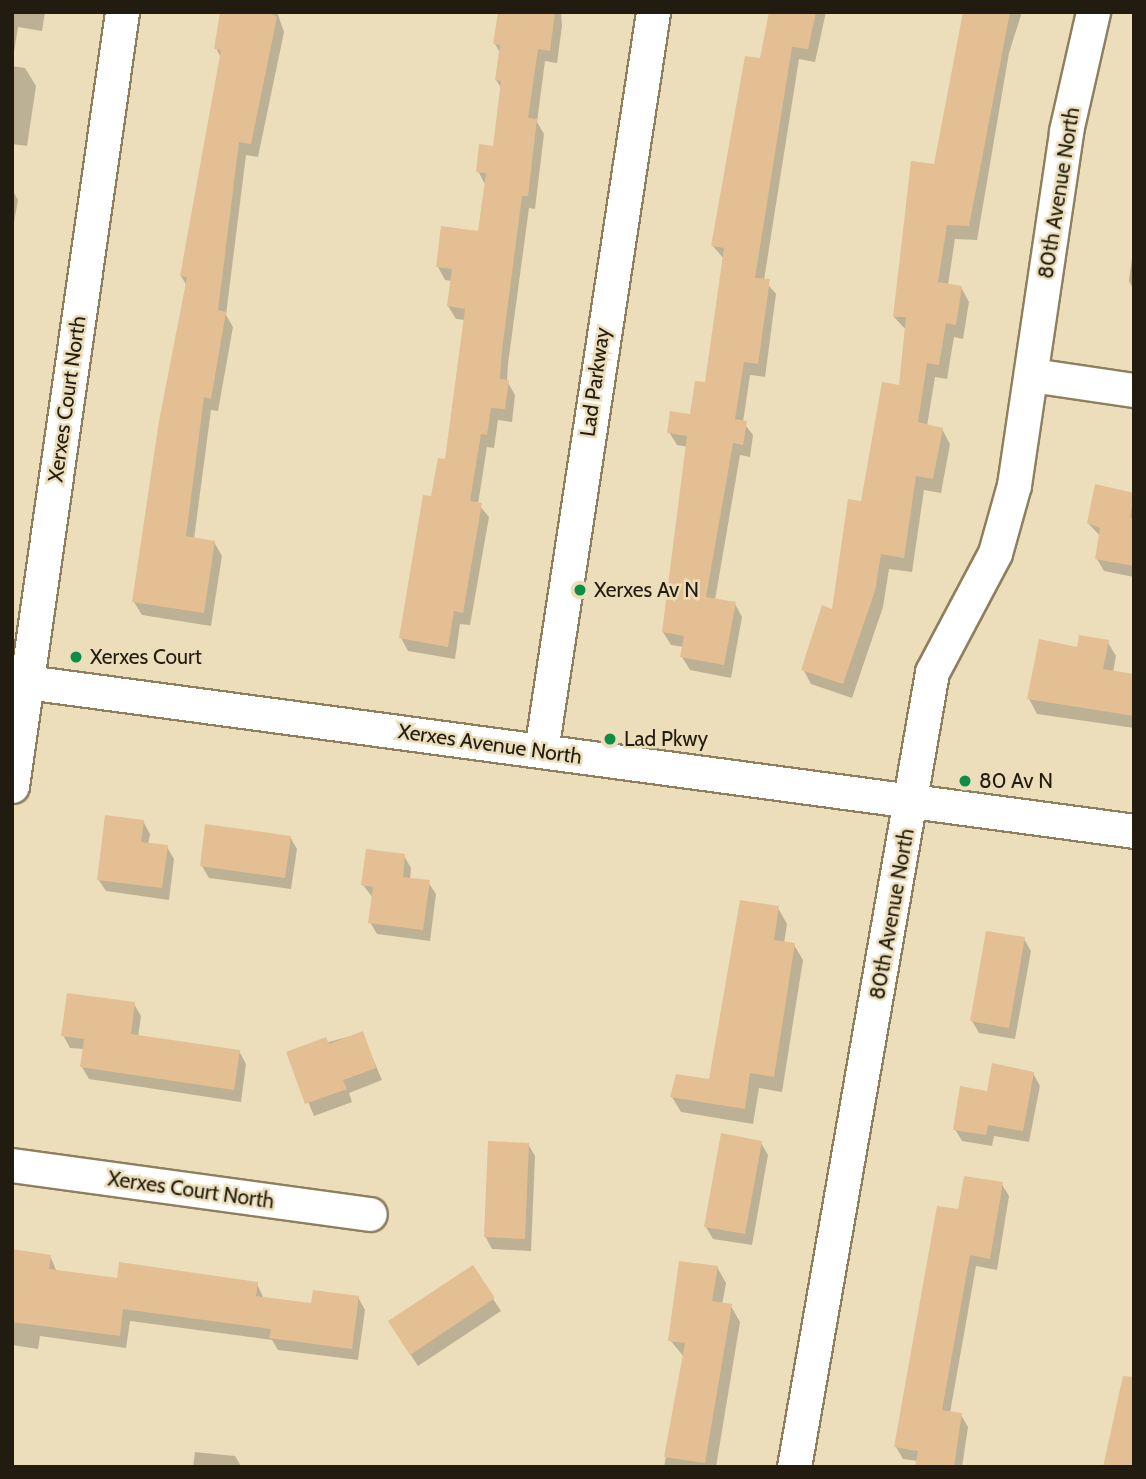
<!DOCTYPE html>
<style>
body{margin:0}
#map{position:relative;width:1146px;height:1479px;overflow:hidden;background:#ecdeba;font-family:Cabin,sans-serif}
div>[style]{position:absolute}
.shadow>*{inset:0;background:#0003}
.building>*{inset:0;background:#e5bf94}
.roads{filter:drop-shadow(2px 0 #8e805f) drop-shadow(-2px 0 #8e805f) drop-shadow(0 2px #8e805f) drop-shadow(0 -2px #8e805f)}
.minor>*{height:33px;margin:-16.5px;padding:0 16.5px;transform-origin:16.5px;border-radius:16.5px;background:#fff}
.dots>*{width:19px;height:19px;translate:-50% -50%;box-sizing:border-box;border:4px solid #ecdeba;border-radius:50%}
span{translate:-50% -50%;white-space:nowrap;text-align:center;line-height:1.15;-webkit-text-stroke:5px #ecdeba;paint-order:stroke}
.street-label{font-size:21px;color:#211c0f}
.poi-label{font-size:21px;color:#211c0f}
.left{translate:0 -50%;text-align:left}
.frame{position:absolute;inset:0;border:14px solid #211c0f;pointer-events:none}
</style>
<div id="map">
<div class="shadow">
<div style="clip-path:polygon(12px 12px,45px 12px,42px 31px,18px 27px,12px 65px)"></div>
<div style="clip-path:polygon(222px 12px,277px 12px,284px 32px,258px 157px,246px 155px,226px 315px,233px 327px,218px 411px,211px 410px,194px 539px,214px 542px,222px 556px,211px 626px,142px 615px,134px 602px,187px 286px,181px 276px,221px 58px,216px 48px)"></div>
<div style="clip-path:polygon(499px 12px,561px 12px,562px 26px,557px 63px,545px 61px,537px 122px,544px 134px,535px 209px,529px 208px,508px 364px,507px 381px,515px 395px,512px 422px,498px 420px,494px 448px,487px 447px,478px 504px,489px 517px,470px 625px,460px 624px,455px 659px,408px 651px,401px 638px,433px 498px,446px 461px,465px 320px,456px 319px,448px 306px,452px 281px,445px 280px,438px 267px,480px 233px,486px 186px,478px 171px,494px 148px,502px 89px,496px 80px,500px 53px,495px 44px)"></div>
<div style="clip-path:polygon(766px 12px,826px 12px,815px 62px,799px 59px,764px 280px,776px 294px,765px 377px,750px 375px,743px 422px,753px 435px,750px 457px,740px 455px,715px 600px,735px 604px,742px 617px,731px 678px,690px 670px,682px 657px,684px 647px,671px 645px,663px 632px,688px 447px,677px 445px,669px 432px,692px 416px,707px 384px,724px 259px,712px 245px,761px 60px,771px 15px)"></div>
<div style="clip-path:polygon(965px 12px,1022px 12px,1009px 53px,977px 240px,955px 239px,948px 285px,961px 287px,969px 302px,963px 339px,954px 337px,947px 379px,935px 377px,927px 426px,942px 429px,950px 444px,941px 493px,924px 490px,912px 572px,889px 569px,883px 607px,852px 698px,811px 684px,803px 669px,834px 611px,862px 503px,901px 387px,907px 331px,894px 317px,936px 166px)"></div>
<div style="clip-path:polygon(12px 66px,25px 68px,36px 86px,27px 146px,12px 144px)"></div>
<div style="clip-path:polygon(12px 189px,18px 200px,12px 233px)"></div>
<div style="clip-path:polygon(1134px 243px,1134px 290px,1129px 281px)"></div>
<div style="clip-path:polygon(1133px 494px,1134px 496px,1134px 577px,1104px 571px,1097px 559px,1101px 537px,1088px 523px)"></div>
<div style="clip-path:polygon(1107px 641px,1116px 656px,1113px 672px,1134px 675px,1134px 728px,1037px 714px,1029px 699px,1079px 649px)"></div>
<div style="clip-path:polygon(143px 821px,150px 834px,148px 845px,167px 847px,174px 859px,169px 900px,106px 891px,98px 879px)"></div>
<div style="clip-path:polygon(290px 837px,297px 849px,291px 889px,209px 878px,202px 866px)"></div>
<div style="clip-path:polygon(404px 856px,411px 868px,410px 879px,428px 882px,436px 894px,430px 941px,377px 934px,370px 922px,373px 898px,363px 885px)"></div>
<div style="clip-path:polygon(778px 908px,787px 924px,784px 943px,794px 945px,803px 960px,782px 1092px,759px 1088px,753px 1124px,681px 1112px,672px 1097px,711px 1081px)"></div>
<div style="clip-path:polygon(1024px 939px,1031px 951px,1015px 1039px,979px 1033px,972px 1021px)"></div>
<div style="clip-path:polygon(134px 1004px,141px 1016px,138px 1037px,239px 1051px,246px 1064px,241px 1102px,89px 1079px,82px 1067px,84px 1049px,70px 1048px,63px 1035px)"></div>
<div style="clip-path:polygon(362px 1033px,382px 1080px,349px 1093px,352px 1102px,314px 1116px,288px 1053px)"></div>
<div style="clip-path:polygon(1033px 1073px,1040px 1086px,1029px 1142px,994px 1136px,992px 1146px,962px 1141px,955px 1129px,989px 1093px)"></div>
<div style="clip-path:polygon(761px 1143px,768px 1155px,752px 1245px,713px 1239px,706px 1227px)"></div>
<div style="clip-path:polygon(528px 1144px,535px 1156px,531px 1251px,492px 1249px,485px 1236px)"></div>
<div style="clip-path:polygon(1001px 1183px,1009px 1196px,997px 1270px,976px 1266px,950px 1413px,961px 1415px,968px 1427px,962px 1467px,917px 1467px,918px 1461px,903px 1459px,896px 1447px,960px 1211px)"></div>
<div style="clip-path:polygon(12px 1251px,50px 1256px,57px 1272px,118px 1280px,257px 1284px,264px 1299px,313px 1305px,358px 1297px,365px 1310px,358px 1360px,278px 1350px,272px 1340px,130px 1321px,126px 1348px,40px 1336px,38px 1349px,12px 1345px)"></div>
<div style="clip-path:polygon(472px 1267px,501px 1311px,418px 1366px,397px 1334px)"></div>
<div style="clip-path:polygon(717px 1267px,726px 1283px,722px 1305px,731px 1306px,740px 1322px,716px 1467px,664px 1467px,684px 1357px,670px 1340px)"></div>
<div style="clip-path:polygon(195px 1452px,235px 1456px,241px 1466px,251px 1467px,193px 1467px)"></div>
</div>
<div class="building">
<div style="clip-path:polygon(220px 12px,268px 12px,277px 17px,251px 144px,239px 142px,218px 310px,226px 312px,211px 399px,204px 397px,186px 536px,215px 541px,204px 613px,132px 602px,159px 421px,187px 277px,180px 276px,221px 50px,214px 49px)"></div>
<div style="clip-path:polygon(498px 12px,555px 12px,550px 51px,538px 49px,528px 118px,537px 119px,528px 196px,522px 196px,502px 350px,500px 379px,509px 380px,505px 409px,491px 408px,487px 435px,481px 434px,470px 501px,482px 503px,463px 613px,454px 611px,448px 647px,399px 638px,423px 495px,431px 496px,438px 458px,445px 459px,465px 309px,447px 306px,452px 269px,436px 267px,441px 226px,478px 231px,486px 173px,476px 172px,479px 144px,493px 146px,501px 81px,495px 80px,500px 45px,493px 44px)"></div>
<div style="clip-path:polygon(769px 12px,816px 12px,808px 49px,792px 47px,755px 278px,770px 279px,758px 364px,744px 362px,735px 419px,747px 421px,743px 445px,733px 443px,706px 597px,736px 602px,724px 665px,680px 657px,684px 636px,662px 632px,687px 436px,667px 433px,670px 411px,690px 414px,695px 381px,705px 382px,724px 248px,711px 246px,745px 56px,760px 58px)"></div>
<div style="clip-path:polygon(963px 12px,1010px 12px,969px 226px,947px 225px,938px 282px,962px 286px,956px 325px,946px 323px,939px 365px,927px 363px,918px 422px,943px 428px,933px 479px,916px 476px,904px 558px,881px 554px,875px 591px,843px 684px,801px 670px,822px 605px,832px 609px,848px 499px,861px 501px,882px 382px,899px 385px,906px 317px,893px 317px,911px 161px,934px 164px)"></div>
<div style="clip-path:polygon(1095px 484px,1134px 493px,1130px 518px,1134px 518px,1134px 566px,1095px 559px,1100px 528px,1087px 523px)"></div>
<div style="clip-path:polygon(1079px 635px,1109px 640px,1103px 669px,1134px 674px,1134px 716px,1027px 699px,1039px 639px,1077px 647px)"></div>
<div style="clip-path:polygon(105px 815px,144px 820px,141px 842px,168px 845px,162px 888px,97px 880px)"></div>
<div style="clip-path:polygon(205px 824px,291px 836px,285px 878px,200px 866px)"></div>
<div style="clip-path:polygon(366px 849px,405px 854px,403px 877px,430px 880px,423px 930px,368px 923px,373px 887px,361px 885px)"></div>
<div style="clip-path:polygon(740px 900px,779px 906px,774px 940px,795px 943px,774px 1077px,750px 1073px,745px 1109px,670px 1097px,676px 1074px,709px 1079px)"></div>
<div style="clip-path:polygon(986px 931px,1025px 937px,1009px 1028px,970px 1021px)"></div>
<div style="clip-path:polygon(67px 993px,135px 1002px,131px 1034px,240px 1050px,234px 1090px,80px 1067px,84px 1039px,61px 1036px)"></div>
<div style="clip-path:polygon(363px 1031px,376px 1068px,343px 1080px,347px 1089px,305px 1104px,286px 1052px,326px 1037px,329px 1044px)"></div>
<div style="clip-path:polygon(992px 1063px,1034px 1072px,1023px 1131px,988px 1125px,986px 1135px,953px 1130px,960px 1086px,987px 1091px)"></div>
<div style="clip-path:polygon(721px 1133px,762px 1141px,745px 1234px,704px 1227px)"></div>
<div style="clip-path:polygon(488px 1141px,529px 1143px,525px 1239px,484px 1237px)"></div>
<div style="clip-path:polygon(964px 1176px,1003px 1182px,990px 1259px,970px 1255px,942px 1410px,962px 1413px,954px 1467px,915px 1467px,918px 1451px,894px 1447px,937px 1206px,958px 1209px)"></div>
<div style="clip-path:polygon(12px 1249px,51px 1255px,49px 1269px,117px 1278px,119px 1262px,258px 1282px,256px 1296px,311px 1303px,313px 1290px,359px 1296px,352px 1349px,269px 1338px,271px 1329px,123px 1309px,120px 1336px,12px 1322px)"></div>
<div style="clip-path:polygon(679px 1261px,718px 1266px,712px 1301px,732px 1304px,705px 1463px,664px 1457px,685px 1343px,668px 1341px)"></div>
<div style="clip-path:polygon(473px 1265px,495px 1298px,410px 1355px,388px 1321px)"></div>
<div style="clip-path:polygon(1123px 1376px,1134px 1377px,1134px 1467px,1103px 1467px)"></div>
</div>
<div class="roads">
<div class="minor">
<div style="left:1032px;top:375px;width:103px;rotate:8.4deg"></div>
<div style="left:12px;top:680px;width:1132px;rotate:7.66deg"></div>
<div style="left:541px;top:751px;width:747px;rotate:-81.38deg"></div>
<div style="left:12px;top:786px;width:782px;rotate:-81.91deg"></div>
<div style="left:12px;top:1165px;width:361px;rotate:7.8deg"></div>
<div style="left:794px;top:1467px;width:807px;rotate:-80.15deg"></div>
<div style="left:932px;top:672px;width:135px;rotate:-62.1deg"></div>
<div style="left:995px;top:553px;width:71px;rotate:-74.4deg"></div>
<div style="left:1014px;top:485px;width:358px;rotate:-81.6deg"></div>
<div style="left:1066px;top:131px;width:122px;rotate:-77.2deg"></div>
</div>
</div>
<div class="dots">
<div style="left:580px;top:590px;background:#0e8d49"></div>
<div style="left:76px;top:657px;background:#0e8d49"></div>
<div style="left:610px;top:739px;background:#0e8d49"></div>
<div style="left:965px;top:781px;background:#0e8d49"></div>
</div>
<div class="street-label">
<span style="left:1059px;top:193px;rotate:-81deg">80th Avenue North</span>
<span style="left:595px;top:382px;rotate:-82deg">Lad Parkway</span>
<span style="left:67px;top:399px;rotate:-82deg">Xerxes Court North</span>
<span style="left:490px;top:744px;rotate:8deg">Xerxes Avenue North</span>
<span style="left:892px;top:914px;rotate:-80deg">80th Avenue North</span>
<span style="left:191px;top:1190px;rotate:8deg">Xerxes Court North</span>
</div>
<div class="poi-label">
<span class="left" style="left:594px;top:590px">Xerxes Av N</span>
<span class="left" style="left:90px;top:657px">Xerxes Court</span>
<span class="left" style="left:624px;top:739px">Lad Pkwy</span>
<span class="left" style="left:979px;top:781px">80 Av N</span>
</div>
<div class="frame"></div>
</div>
